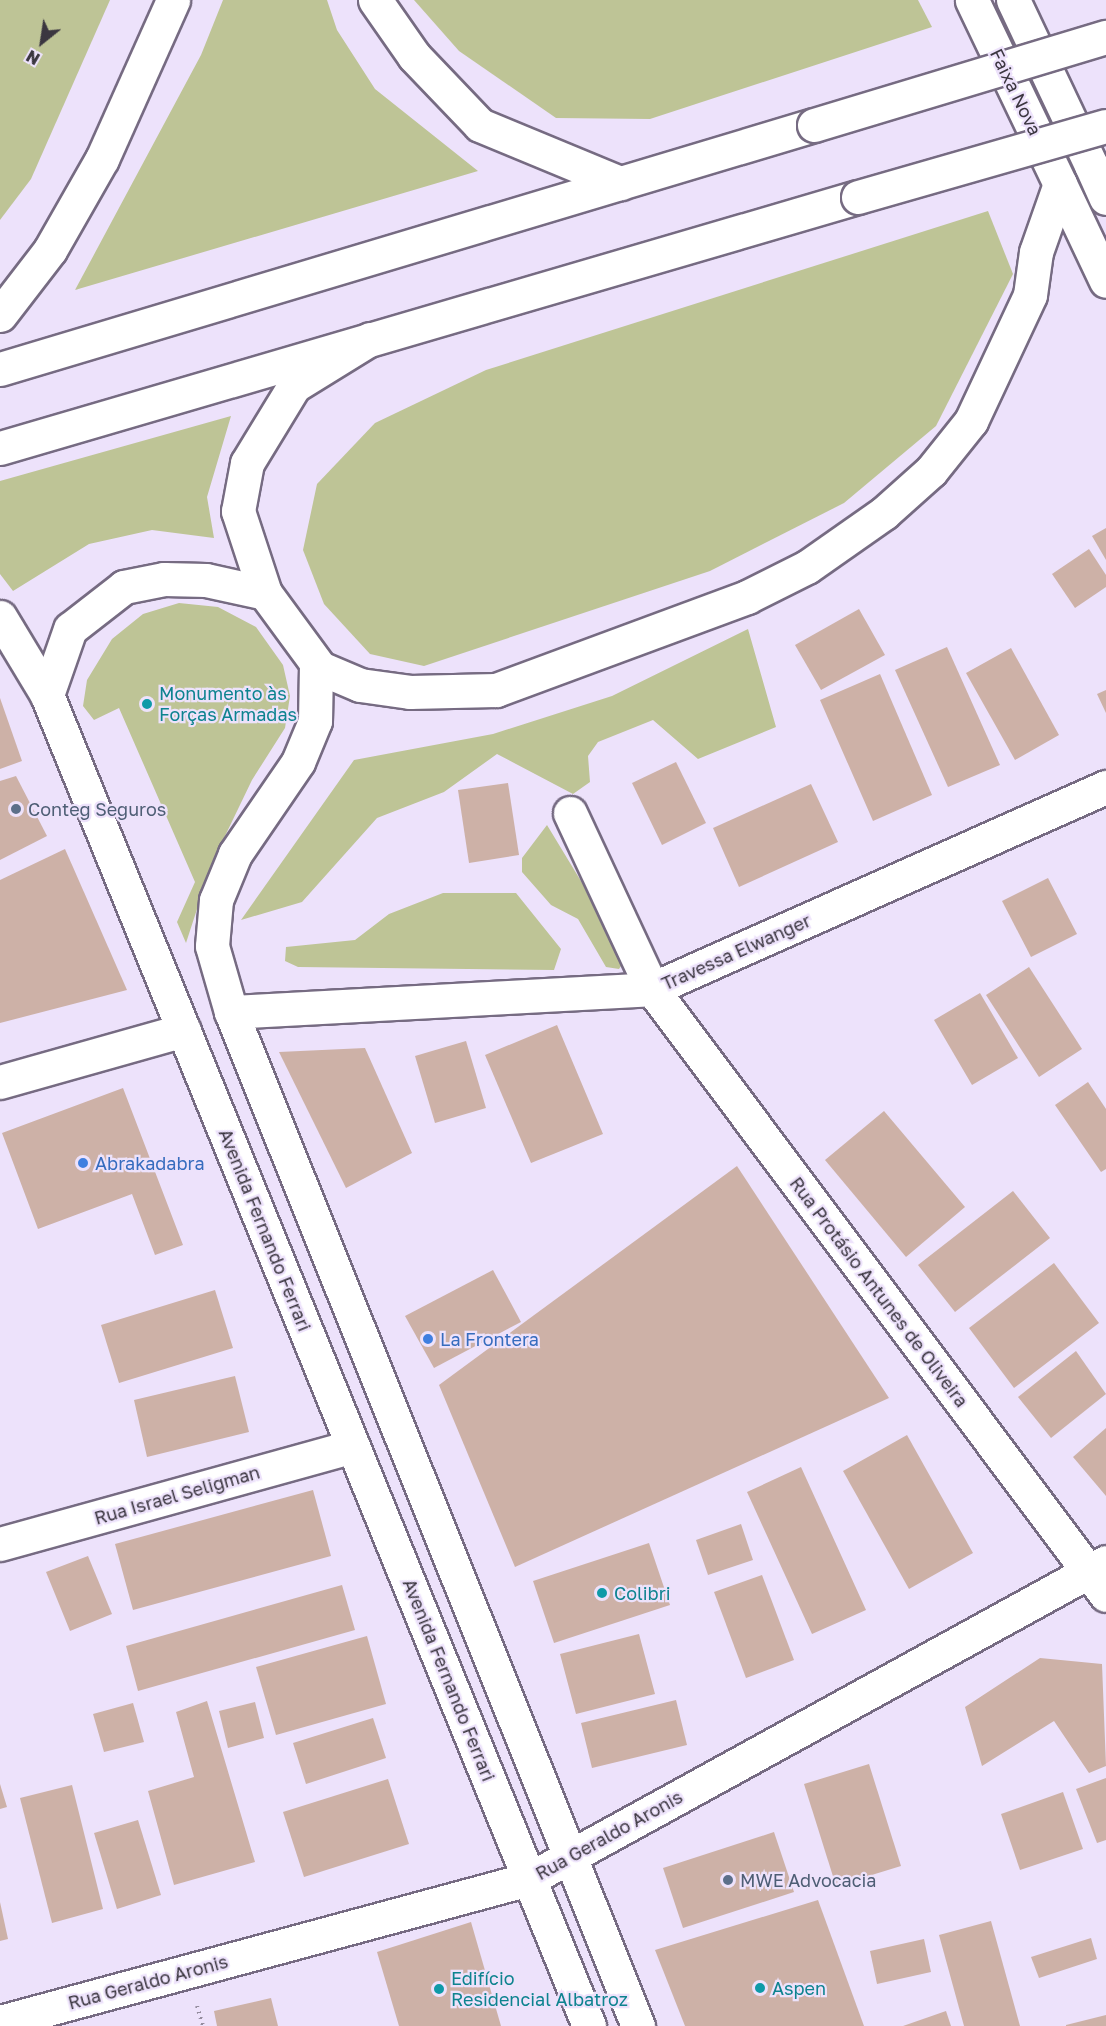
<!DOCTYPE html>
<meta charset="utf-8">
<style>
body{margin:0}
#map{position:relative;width:1106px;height:2026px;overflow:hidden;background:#ede2fb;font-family:"Golos Text",sans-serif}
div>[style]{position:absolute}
.green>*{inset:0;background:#bec496}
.building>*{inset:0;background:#cdb1a7}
.path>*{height:4px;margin-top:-2px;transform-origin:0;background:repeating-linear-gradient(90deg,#948c9e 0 1.5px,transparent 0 6px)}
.roads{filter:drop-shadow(2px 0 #766b82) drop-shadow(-2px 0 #766b82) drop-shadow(0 2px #766b82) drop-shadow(0 -2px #766b82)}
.minor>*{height:33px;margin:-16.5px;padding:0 16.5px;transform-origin:16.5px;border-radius:16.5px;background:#fff}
.tertiary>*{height:33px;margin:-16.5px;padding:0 16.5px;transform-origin:16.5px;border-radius:16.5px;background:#fff}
.secondary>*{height:33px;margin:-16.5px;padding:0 16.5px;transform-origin:16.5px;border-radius:16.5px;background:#fff}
.trunk>*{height:33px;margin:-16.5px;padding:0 16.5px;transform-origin:16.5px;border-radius:16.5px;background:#fff}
.bridges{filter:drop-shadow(2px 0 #766b82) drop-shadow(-2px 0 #766b82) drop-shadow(0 2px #766b82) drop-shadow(0 -2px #766b82)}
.trunk-bridge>*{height:33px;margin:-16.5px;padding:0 16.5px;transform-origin:16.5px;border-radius:16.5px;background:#fff}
.dots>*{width:16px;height:16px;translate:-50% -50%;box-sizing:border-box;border:3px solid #ede2fb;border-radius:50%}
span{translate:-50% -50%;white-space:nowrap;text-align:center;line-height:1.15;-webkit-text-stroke:4.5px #ede2fb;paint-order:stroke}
.street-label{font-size:18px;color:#3b3640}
.culture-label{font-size:18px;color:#0d838f}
.left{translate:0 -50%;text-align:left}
.service-label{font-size:18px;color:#4e5e75}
.shop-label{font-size:18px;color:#366cbe}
.north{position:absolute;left:12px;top:12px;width:60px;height:60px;-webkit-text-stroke:4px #ede2fb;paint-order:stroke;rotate:210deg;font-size:16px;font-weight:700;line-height:24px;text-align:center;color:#3b3640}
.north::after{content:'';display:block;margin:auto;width:21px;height:27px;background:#3b3640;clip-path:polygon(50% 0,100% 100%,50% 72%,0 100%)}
</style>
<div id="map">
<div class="green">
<div style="clip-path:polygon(0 0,110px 0,31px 179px,0 220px)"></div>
<div style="clip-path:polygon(223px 0,327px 0,337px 30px,375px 89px,478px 171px,75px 290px,201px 55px)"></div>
<div style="clip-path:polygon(414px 0,918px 0,932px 27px,650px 119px,556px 118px,459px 51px)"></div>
<div style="clip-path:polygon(988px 211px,1013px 274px,936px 426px,844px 503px,710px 571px,424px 666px,370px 654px,324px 604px,303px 550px,317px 484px,375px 423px,486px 370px)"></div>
<div style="clip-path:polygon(231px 416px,207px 497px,214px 538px,152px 530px,89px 544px,13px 591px,0 574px,0 481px)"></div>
<div style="clip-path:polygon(179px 603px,218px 607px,256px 627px,283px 665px,290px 696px,285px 728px,252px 780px,212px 863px,186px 943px,177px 922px,195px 882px,119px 708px,94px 720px,83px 706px,87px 680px,112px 639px,143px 614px)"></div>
<div style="clip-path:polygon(748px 629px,776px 727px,698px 759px,653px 720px,598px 742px,588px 756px,590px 782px,573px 794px,497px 754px,444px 792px,377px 818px,302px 902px,241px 920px,354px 760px,493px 734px,612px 696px)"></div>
<div style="clip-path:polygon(547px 825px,627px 957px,619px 969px,606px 967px,578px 919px,551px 905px,522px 872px,522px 858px)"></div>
<div style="clip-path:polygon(443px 893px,516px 893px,561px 949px,554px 970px,298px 967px,285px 961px,286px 947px,355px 940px,389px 914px)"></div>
</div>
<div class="building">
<div style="clip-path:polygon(1106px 528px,1106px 560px,1092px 536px)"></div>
<div style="clip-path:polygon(1089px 549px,1106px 575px,1106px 587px,1075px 608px,1052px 574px)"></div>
<div style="clip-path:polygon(859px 609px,885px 655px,821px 690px,795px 645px)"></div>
<div style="clip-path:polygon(947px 647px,1000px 765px,948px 787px,895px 670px)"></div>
<div style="clip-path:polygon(1011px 648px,1059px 735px,1015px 760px,966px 673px)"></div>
<div style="clip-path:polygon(880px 674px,932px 795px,873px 821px,820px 700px)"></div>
<div style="clip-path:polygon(1106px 690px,1106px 713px,1097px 694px)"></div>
<div style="clip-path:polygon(0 698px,22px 761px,0 769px)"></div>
<div style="clip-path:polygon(676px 762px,706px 823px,662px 845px,632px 783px)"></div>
<div style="clip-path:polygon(16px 776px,47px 836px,0 860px,0 781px)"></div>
<div style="clip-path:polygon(508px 783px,519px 855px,469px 863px,458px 790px)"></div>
<div style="clip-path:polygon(811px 784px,838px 842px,739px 887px,713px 828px)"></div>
<div style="clip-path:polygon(65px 849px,127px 990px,0 1023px,0 880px)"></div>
<div style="clip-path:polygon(1048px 878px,1077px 934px,1031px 957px,1002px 901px)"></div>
<div style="clip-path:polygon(1029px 967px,1082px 1049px,1039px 1077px,986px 995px)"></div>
<div style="clip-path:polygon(980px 993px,1018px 1058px,972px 1085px,934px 1020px)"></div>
<div style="clip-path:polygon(557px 1025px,603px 1134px,531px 1163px,485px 1055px)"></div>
<div style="clip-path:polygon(466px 1041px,486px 1108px,435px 1123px,415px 1056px)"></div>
<div style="clip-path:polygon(365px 1048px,412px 1153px,346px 1188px,279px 1052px)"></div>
<div style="clip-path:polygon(1088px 1082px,1106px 1109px,1106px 1169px,1101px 1172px,1055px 1105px)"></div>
<div style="clip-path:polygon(123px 1088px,183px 1245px,155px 1255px,132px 1194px,38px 1229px,2px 1133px)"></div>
<div style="clip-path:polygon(884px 1111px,965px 1207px,906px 1257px,825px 1160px)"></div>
<div style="clip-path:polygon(737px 1166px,889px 1398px,515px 1567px,439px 1385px)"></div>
<div style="clip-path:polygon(1013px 1191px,1050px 1238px,955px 1312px,918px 1265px)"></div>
<div style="clip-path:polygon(1054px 1263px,1099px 1323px,1014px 1388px,969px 1328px)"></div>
<div style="clip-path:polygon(493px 1270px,521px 1322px,434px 1368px,405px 1316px)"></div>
<div style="clip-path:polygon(215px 1290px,233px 1348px,119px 1383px,101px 1325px)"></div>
<div style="clip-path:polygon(1076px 1351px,1106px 1394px,1051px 1438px,1018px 1397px)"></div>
<div style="clip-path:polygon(235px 1376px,249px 1432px,147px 1457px,134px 1400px)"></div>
<div style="clip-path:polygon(1106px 1428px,1106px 1496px,1073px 1457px)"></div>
<div style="clip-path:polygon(907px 1435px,973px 1553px,909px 1589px,843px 1471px)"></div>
<div style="clip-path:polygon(801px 1467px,866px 1610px,812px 1634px,747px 1492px)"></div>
<div style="clip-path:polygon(313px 1490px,331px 1556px,133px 1610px,115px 1544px)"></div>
<div style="clip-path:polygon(741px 1524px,753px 1560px,708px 1575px,696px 1540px)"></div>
<div style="clip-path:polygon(649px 1543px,670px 1605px,554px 1643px,533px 1581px)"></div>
<div style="clip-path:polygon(88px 1556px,112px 1614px,70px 1631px,46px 1572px)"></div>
<div style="clip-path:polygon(762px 1575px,794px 1660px,746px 1678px,714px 1592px)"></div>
<div style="clip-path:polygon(342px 1585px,355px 1630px,138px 1691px,126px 1646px)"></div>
<div style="clip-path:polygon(639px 1634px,655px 1694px,576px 1714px,560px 1654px)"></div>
<div style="clip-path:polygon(367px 1636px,386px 1704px,276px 1735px,256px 1667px)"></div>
<div style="clip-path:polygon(1040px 1658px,1102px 1664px,1106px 1766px,1089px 1773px,1054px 1721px,982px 1766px,965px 1707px)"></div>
<div style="clip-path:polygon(676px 1700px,687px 1745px,592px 1768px,581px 1723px)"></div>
<div style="clip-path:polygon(207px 1701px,255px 1862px,174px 1885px,148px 1791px,194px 1777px,176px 1712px)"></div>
<div style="clip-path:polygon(255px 1702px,264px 1738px,228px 1748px,219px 1711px)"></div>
<div style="clip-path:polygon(133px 1703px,144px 1742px,104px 1752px,93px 1714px)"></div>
<div style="clip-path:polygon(373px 1718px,386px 1758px,306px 1784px,293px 1743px)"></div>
<div style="clip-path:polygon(869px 1764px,901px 1866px,836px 1886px,804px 1784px)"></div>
<div style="clip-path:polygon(1106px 1778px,1106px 1840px,1097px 1843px,1076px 1789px)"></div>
<div style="clip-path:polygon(388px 1779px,409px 1844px,304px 1877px,283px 1812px)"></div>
<div style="clip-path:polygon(0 1784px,7px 1807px,0 1809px)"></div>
<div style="clip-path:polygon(72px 1785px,103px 1909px,52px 1923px,20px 1798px)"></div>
<div style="clip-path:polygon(1063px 1792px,1083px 1849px,1020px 1870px,1001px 1814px)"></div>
<div style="clip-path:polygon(138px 1820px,161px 1895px,117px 1909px,94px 1833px)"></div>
<div style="clip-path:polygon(774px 1832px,794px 1892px,683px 1928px,663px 1868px)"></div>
<div style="clip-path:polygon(818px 1900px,864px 2026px,685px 2026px,655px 1950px)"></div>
<div style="clip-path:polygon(0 1902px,8px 1939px,0 1941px)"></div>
<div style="clip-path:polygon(991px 1921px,1020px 2026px,964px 2026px,939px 1935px)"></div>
<div style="clip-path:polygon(471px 1922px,501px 2026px,399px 2026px,377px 1952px)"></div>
<div style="clip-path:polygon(1091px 1938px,1097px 1959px,1039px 1978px,1031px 1957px)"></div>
<div style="clip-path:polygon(924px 1939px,931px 1972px,877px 1984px,870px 1951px)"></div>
<div style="clip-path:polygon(271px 1998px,278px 2026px,217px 2026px,214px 2011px)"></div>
<div style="clip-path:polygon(946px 2011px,951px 2026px,903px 2026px)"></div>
<div style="clip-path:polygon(1106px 2015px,1106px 2026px,1066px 2026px,1066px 2025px)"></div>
</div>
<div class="path">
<div style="left:197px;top:2006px;width:21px;rotate:73deg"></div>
</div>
<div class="roads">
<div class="minor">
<div style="left:570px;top:813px;width:194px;rotate:65deg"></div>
<div style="left:652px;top:989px;width:757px;rotate:53.16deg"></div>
<div style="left:231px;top:1012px;width:422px;rotate:-3.1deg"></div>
<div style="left:652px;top:989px;width:497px;rotate:-24deg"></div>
<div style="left:0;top:1082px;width:191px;rotate:-15.8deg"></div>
<div style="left:0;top:1544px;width:366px;rotate:-15.5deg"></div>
<div style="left:0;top:2022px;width:548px;rotate:-15.13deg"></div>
<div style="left:529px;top:1879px;width:658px;rotate:-28.78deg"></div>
</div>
<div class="tertiary">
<div style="left:265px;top:593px;width:60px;rotate:-167.6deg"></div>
<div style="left:206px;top:580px;width:42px;rotate:-178.6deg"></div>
<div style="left:164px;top:579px;width:41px;rotate:168.7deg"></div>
<div style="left:124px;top:587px;width:68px;rotate:142.1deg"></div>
<div style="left:70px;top:629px;width:70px;rotate:109.2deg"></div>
<div style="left:47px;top:695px;width:1437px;rotate:67.84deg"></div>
<div style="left:316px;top:665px;width:56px;rotate:91deg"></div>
<div style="left:315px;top:721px;width:44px;rotate:112.5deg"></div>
<div style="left:298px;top:762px;width:112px;rotate:124.4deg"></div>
<div style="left:235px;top:854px;width:50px;rotate:112.4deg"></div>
<div style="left:216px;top:900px;width:46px;rotate:95deg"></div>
<div style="left:212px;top:946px;width:69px;rotate:73.9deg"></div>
<div style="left:231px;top:1012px;width:1093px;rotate:68.13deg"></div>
</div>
<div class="secondary">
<div style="left:1091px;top:165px;width:36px;rotate:66deg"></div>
<div style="left:1060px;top:184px;width:107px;rotate:64.6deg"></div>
</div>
<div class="trunk">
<div style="left:375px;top:0;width:68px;rotate:55.1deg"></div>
<div style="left:414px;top:56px;width:95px;rotate:46.3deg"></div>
<div style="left:480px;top:125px;width:152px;rotate:22.5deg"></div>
<div style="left:1013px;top:0;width:183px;rotate:64.7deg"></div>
<div style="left:0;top:315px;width:82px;rotate:-52.4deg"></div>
<div style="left:50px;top:250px;width:105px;rotate:-60.3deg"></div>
<div style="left:102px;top:159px;width:174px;rotate:-65.9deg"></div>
<div style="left:370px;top:339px;width:89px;rotate:148.3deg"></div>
<div style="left:294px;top:386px;width:90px;rotate:121.4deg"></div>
<div style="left:247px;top:463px;width:49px;rotate:100.6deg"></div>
<div style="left:238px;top:511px;width:86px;rotate:71.8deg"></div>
<div style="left:265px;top:593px;width:93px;rotate:53.7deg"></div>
<div style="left:320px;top:668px;width:43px;rotate:23deg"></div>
<div style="left:360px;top:685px;width:50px;rotate:8deg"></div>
<div style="left:410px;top:692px;width:86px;rotate:-1.3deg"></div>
<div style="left:496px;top:690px;width:268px;rotate:-20.3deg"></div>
<div style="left:747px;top:597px;width:67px;rotate:-26.6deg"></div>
<div style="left:807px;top:567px;width:94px;rotate:-35deg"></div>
<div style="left:884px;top:513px;width:63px;rotate:-41.8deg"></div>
<div style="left:931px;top:471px;width:64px;rotate:-51.3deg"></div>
<div style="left:971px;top:421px;width:139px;rotate:-64.9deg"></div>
<div style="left:1030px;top:295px;width:43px;rotate:-82.1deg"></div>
<div style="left:1036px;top:252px;width:72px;rotate:-70.6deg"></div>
<div style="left:1060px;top:184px;width:204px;rotate:-115.6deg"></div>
<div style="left:0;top:369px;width:850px;rotate:-16.69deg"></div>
<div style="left:0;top:448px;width:894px;rotate:-16.31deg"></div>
<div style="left:0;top:617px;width:91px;rotate:58.9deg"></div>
</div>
</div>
<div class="bridges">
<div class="trunk-bridge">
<div style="left:814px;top:125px;width:305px;rotate:-16.8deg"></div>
<div style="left:858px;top:197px;width:258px;rotate:-16deg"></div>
</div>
</div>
<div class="dots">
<div style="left:147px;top:704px;background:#0f9aa8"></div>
<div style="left:16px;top:809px;background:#5c6f8a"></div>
<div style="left:83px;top:1163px;background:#3f7fe0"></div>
<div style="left:428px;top:1339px;background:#3f7fe0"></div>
<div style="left:602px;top:1593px;background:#0f9aa8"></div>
<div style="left:728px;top:1880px;background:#5c6f8a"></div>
<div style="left:760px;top:1988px;background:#0f9aa8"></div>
<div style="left:439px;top:1989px;background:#0f9aa8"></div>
</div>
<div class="street-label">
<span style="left:1016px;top:92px;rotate:64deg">Faixa Nova</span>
<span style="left:736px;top:952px;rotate:-24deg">Travessa Elwanger</span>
<span style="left:265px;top:1230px;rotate:68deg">Avenida Fernando Ferrari</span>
<span style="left:879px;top:1292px;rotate:53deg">Rua Protásio Antunes de Oliveira</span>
<span style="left:177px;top:1495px;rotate:-16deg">Rua Israel Seligman</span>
<span style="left:449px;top:1680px;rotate:68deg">Avenida Fernando Ferrari</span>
<span style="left:609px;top:1835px;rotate:-29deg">Rua Geraldo Aronis</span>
<span style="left:148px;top:1982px;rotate:-15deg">Rua Geraldo Aronis</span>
</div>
<div class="culture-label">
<span class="left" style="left:159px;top:704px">Monumento às<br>Forças Armadas</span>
<span class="left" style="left:614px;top:1593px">Colibri</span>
<span class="left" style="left:451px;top:1989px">Edifício<br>Residencial Albatroz</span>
<span class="left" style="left:772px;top:1988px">Aspen</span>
</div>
<div class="service-label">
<span class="left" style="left:28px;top:809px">Conteg Seguros</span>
<span class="left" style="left:740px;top:1880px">MWE Advocacia</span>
</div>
<div class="shop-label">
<span class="left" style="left:95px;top:1163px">Abrakadabra</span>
<span class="left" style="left:440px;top:1339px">La Frontera</span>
</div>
<div class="north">N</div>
</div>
